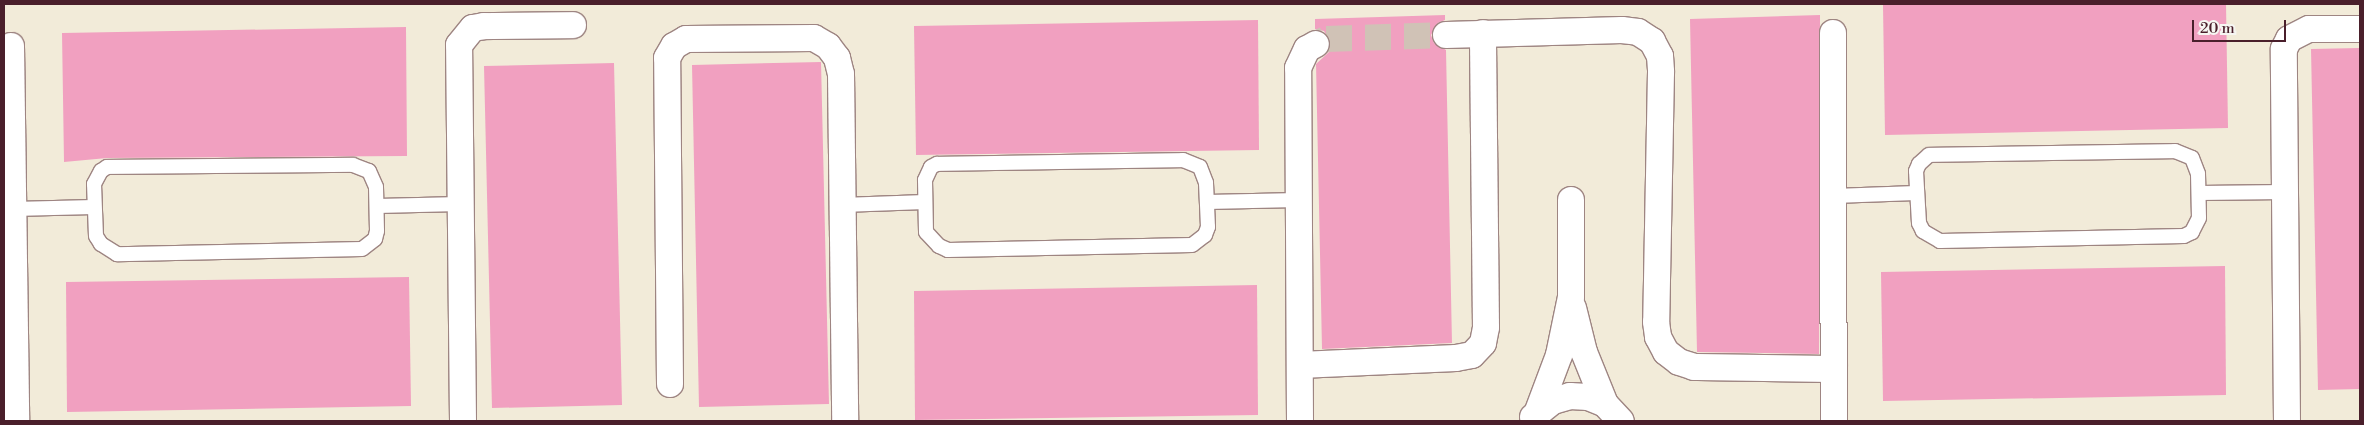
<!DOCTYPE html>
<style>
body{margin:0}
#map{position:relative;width:2364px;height:425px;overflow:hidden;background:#f2ebd9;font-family:"Libre Bodoni",serif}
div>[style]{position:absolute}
.building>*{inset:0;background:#f1a0c0}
.street-tunnel>*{height:26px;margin-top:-13px;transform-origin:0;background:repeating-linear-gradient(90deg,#d0c2b6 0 26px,transparent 0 39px)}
.roads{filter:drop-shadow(1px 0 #9e8582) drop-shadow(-1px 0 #9e8582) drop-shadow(0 1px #9e8582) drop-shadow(0 -1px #9e8582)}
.lane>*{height:14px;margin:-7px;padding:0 7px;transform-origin:7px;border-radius:7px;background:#fff}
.street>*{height:26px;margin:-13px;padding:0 13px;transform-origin:13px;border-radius:13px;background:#fff}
span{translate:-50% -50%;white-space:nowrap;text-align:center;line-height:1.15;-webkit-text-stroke:4px #f6f6f2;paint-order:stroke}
.frame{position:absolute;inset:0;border:5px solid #4a1f2b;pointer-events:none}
.scale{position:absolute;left:2192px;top:20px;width:94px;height:22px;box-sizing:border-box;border:2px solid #4a1f2b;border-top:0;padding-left:6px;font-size:15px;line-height:18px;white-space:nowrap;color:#4a1f2b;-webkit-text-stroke:4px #f6f6f2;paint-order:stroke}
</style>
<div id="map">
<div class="building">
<div style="clip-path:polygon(1968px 4px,2226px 4px,2228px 128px,1885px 135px,1883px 5px)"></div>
<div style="clip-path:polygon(1445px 15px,1445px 20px,1438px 23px,1431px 35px,1434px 43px,1446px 50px,1452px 343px,1322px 349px,1316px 64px,1329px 52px,1331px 44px,1324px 31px,1315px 29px,1315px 19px)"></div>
<div style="clip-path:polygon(1820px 15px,1819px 354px,1697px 352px,1690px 19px)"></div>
<div style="clip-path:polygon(1258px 20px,1259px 150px,916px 155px,914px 26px)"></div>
<div style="clip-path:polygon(406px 27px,407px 156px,107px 158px,64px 162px,62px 33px)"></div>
<div style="clip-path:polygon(2360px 48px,2360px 389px,2318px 390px,2311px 49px)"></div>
<div style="clip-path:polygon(821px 62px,829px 404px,699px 407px,692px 65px)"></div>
<div style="clip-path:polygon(614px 63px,622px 405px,492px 408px,484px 66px)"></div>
<div style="clip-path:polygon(2225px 266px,2226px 395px,1883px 401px,1881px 272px)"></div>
<div style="clip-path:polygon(409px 277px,411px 406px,67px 412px,66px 282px)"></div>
<div style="clip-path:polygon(1257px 285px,1258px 415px,915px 420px,914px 291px)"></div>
</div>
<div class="street-tunnel">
<div style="left:1316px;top:44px;width:11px;rotate:-27deg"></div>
<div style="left:1326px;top:39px;width:120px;rotate:-1.9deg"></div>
</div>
<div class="roads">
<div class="lane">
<div style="left:2175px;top:151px;width:18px;rotate:22deg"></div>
<div style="left:2192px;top:158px;width:17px;rotate:69deg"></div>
<div style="left:2198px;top:174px;width:44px;rotate:88.7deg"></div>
<div style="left:2199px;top:218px;width:16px;rotate:117deg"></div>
<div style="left:2192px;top:232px;width:9px;rotate:153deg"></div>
<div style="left:2184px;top:236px;width:244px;rotate:178.8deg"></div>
<div style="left:1940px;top:241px;width:20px;rotate:-150deg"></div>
<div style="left:1923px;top:231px;width:9px;rotate:-117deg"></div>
<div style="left:1919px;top:223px;width:52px;rotate:-93.3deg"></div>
<div style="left:1916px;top:171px;width:8px;rotate:-67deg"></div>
<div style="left:1919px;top:164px;width:13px;rotate:-42deg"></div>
<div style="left:1929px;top:155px;width:246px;rotate:-0.9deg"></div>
<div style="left:1183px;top:160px;width:18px;rotate:22deg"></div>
<div style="left:1200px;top:167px;width:17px;rotate:69deg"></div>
<div style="left:1206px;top:183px;width:44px;rotate:87.4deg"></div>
<div style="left:1208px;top:227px;width:9px;rotate:111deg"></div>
<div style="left:1205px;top:235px;width:16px;rotate:142deg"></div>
<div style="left:1192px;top:245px;width:244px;rotate:178.8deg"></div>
<div style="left:948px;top:250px;width:10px;rotate:-156deg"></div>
<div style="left:939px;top:246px;width:19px;rotate:-133deg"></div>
<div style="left:926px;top:232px;width:52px;rotate:-91.1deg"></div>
<div style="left:925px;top:180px;width:14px;rotate:-65deg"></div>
<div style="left:931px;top:167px;width:7px;rotate:-27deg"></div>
<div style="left:937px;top:164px;width:246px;rotate:-0.9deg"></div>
<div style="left:353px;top:165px;width:17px;rotate:21deg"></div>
<div style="left:369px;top:171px;width:17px;rotate:66deg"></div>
<div style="left:376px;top:187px;width:44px;rotate:88.7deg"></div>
<div style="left:377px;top:231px;width:8px;rotate:104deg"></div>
<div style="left:375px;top:239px;width:16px;rotate:142deg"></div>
<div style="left:362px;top:249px;width:245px;rotate:178.8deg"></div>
<div style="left:117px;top:254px;width:19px;rotate:-148deg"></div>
<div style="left:101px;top:244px;width:9px;rotate:-122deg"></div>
<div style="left:96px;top:236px;width:52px;rotate:-92.2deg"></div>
<div style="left:94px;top:184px;width:15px;rotate:-62deg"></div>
<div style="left:101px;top:171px;width:7px;rotate:-34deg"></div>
<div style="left:107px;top:167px;width:246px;rotate:-0.5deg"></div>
<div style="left:2199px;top:193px;width:86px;rotate:-0.7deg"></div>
<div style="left:1834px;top:196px;width:82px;rotate:-2.1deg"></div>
<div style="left:1207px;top:202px;width:91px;rotate:-1.3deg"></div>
<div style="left:842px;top:205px;width:83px;rotate:-2.1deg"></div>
<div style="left:377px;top:206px;width:83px;rotate:-1.4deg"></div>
<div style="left:13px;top:209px;width:81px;rotate:-1.4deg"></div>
</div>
<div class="street">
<div style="left:1833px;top:33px;width:388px;rotate:89.9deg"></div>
<div style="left:1446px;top:35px;width:176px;rotate:-1.6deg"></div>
<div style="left:1622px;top:30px;width:16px;rotate:7deg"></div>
<div style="left:1638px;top:32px;width:17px;rotate:33deg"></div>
<div style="left:1652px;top:41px;width:17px;rotate:62deg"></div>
<div style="left:1660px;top:56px;width:16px;rotate:86deg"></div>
<div style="left:1661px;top:72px;width:250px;rotate:91.1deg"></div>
<div style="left:1656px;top:322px;width:15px;rotate:82deg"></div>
<div style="left:1658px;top:337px;width:17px;rotate:62deg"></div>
<div style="left:1666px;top:352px;width:16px;rotate:38deg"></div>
<div style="left:1679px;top:362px;width:16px;rotate:18deg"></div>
<div style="left:1694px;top:367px;width:140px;rotate:0.8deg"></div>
<div style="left:11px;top:46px;width:375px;rotate:89.2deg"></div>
<div style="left:1573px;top:308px;width:45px;rotate:76deg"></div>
<div style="left:1584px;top:352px;width:56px;rotate:68deg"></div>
<div style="left:1300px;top:365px;width:156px;rotate:-2.6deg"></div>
<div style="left:1456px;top:358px;width:16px;rotate:-11deg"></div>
<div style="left:1472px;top:355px;width:16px;rotate:-47deg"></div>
<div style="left:1483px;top:343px;width:16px;rotate:-79deg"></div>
<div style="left:1486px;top:327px;width:294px;rotate:-90.6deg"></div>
<div style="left:670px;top:384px;width:326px;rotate:-90.5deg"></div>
<div style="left:667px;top:58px;width:14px;rotate:-60deg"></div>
<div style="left:674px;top:46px;width:14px;rotate:-30deg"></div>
<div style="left:686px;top:39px;width:128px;rotate:-0.4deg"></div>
<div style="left:814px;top:38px;width:16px;rotate:30deg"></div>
<div style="left:828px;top:46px;width:15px;rotate:53deg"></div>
<div style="left:837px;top:58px;width:16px;rotate:76deg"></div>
<div style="left:841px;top:74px;width:347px;rotate:89.3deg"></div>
<div style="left:1538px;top:411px;width:60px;rotate:-69.4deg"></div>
<div style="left:1559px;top:355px;width:59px;rotate:-78.3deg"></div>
<div style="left:1571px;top:297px;width:97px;rotate:-90deg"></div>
<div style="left:1533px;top:417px;width:26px;rotate:-39deg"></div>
<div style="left:1553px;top:401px;width:18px;rotate:-16deg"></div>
<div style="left:1570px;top:396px;width:18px;rotate:3deg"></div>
<div style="left:1588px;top:397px;width:18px;rotate:22deg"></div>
<div style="left:1605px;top:404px;width:23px;rotate:47deg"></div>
<div style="left:463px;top:421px;width:376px;rotate:-90.6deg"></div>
<div style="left:459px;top:45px;width:22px;rotate:-51deg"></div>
<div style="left:473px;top:28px;width:11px;rotate:-10deg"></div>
<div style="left:484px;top:26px;width:89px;rotate:-0.6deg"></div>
<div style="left:1300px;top:421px;width:353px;rotate:-90.3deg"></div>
<div style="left:1298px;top:68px;width:21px;rotate:-65deg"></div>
<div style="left:1307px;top:49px;width:10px;rotate:-29deg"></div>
<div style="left:2287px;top:421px;width:372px;rotate:-90.5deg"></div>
<div style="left:2284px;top:49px;width:11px;rotate:-63deg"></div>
<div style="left:2289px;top:39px;width:22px;rotate:-27deg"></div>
<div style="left:2309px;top:29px;width:51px"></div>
</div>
</div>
<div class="frame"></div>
<div class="scale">20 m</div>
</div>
